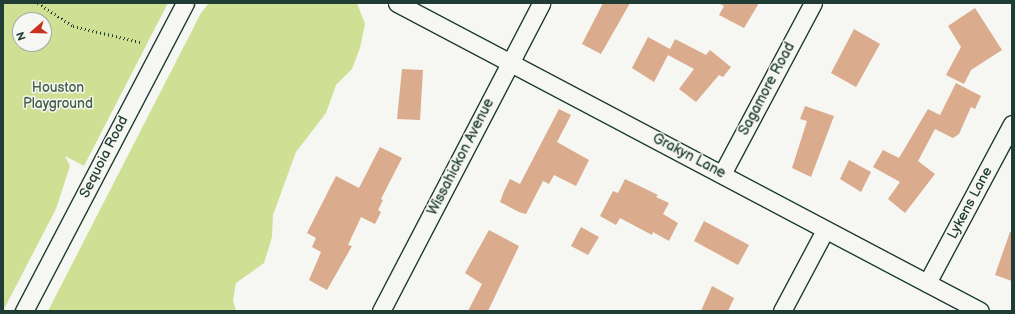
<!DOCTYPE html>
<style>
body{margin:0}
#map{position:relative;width:1015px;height:314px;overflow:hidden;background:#f6f6f2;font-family:"Balsamiq Sans",sans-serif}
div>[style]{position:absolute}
.green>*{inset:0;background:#cfe094}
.building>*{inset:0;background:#daab8c}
.path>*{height:2.5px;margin-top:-1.25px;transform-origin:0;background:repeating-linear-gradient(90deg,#1f3d34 0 1px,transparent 0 4px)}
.roads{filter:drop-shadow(1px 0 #1f3d34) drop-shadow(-1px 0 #1f3d34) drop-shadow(0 1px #1f3d34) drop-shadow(0 -1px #1f3d34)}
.street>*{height:17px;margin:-8.5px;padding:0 8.5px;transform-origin:8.5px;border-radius:8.5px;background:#f6f6f2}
span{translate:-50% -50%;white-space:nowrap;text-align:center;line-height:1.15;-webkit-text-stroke:3px #f6f6f2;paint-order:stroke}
.park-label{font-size:14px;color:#425e47}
.street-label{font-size:14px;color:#1f3d34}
.frame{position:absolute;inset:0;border:4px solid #1f3d34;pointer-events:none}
.north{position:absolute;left:12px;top:12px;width:40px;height:40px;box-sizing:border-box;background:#f6f6f2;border:1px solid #a0aca6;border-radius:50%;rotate:250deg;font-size:11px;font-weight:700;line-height:16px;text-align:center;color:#1f3d34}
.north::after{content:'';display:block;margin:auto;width:14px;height:18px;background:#c8321e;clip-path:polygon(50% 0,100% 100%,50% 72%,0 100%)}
</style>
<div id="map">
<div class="green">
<div style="clip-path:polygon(evenodd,3px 3px,168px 3px,84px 166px,65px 156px,70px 166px,56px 209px,3px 311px,3px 3px,20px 20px,44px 20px,44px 44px,20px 44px,20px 20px)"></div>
<div style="clip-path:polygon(209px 3px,357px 3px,365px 24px,360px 48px,352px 69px,336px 85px,326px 113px,296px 152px,273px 215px,272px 237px,264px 263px,236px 283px,233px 300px,236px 311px,48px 311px,201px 13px)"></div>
</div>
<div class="building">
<div style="clip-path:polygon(603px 3px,630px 3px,601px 54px,582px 44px)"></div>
<div style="clip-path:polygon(718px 3px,759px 3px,744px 28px,719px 15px,724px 6px)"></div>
<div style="clip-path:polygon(975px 8px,1002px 50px,971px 70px,964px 84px,946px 75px,961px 47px,948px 26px)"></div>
<div style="clip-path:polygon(854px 29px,880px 44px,856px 87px,831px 73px)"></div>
<div style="clip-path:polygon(648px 37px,670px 49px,675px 39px,706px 55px,710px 50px,731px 67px,723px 77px,719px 75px,696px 102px,679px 89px,694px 69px,668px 55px,654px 82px,632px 68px)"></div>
<div style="clip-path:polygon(402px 69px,423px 70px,420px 120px,397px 119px)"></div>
<div style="clip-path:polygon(956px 83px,981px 96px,975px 109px,971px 107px,959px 134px,953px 138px,935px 129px,918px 161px,935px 174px,905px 213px,888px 199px,900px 182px,873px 167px,883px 150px,899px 158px,928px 109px,940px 115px)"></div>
<div style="clip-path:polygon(805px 106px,834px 116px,811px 177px,792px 168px,807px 121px,800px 119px)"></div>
<div style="clip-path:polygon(559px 109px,571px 115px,557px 142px,589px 160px,576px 186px,554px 175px,549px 184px,543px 181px,526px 214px,519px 212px,500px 202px,504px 191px,510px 179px,520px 184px)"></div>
<div style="clip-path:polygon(380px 147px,402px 158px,381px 199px,383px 200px,378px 210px,381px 212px,375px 224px,361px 217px,348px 245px,352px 246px,327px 290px,309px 280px,321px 252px,312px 247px,316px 238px,307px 233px,336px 176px,359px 188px)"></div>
<div style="clip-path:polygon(849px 160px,871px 172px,861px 192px,840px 179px)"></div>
<div style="clip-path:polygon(625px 179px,658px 195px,656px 197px,669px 203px,663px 214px,678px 223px,669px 241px,653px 232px,652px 235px,620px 218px,616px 225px,600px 216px,613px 191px,618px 193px)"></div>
<div style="clip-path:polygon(704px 221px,749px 245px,738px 265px,694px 241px)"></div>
<div style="clip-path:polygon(581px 227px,599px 237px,588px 255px,571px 246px)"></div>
<div style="clip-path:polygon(489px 230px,519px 246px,488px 311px,468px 311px,482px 284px,465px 273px)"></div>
<div style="clip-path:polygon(1010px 232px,1012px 232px,1012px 281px,995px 275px)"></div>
<div style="clip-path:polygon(712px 286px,734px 298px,728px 311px,701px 311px)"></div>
</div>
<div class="path">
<div style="left:38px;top:3px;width:42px;rotate:33.3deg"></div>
<div style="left:73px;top:26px;width:69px;rotate:13.4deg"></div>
</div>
<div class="roads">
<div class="street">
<div style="left:397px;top:3px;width:659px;rotate:27.85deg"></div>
<div style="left:722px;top:174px;width:194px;rotate:-62deg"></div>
<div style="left:927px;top:283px;width:180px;rotate:-61.9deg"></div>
<div style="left:24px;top:311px;width:348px;rotate:-62.4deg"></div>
<div style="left:381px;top:311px;width:347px;rotate:-62.5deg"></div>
<div style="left:782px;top:311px;width:92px;rotate:-62deg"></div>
</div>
</div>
<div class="park-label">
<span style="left:58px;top:96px">Houston<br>Playground</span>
</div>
<div class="street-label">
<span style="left:767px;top:89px;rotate:-62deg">Sagamore Road</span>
<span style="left:689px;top:156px;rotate:28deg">Grakyn Lane</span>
<span style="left:104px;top:157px;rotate:-63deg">Sequoia Road</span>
<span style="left:461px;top:157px;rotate:-63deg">Wissahickon Avenue</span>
<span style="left:970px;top:203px;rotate:-62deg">Lykens Lane</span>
</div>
<div class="frame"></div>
<div class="north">N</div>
</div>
